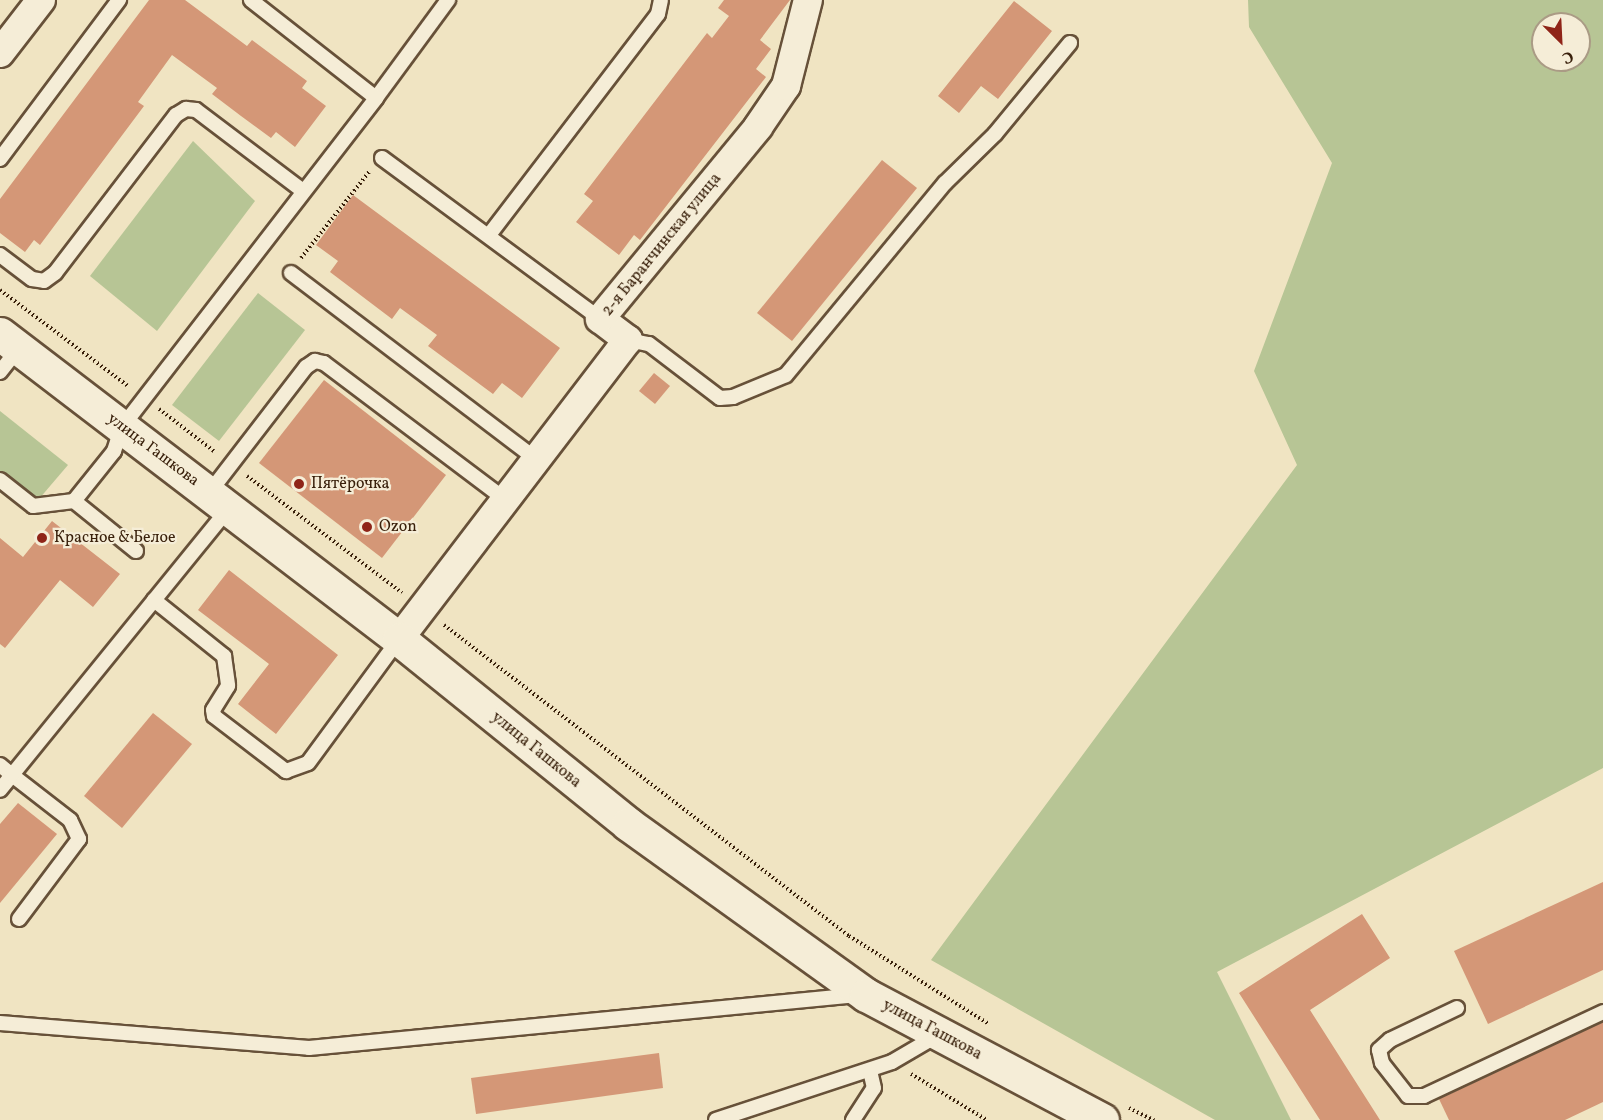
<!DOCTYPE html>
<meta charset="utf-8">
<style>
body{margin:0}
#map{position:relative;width:1603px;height:1120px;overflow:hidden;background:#f0e4c2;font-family:Vollkorn,serif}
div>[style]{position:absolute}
.green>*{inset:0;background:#b7c595}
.building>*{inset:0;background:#d49777}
.path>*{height:4px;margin-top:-2px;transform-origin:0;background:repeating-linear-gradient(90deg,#39200b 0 1.5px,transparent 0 4.5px)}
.roads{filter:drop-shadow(2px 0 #675139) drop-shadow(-2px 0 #675139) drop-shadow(0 2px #675139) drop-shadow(0 -2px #675139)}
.service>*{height:14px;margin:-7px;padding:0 7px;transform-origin:7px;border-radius:7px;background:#f5edd7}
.minor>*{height:28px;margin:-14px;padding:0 14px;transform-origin:14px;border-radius:14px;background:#f5edd7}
.tertiary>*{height:33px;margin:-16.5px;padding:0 16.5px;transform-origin:16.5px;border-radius:16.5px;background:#f5edd7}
.dots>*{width:16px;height:16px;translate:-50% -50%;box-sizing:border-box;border:3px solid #f5edd7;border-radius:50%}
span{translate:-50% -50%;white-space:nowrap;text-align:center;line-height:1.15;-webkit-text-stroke:4.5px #f5edd7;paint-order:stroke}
.street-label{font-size:16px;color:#39200b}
.poi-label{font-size:16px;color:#39200b}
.left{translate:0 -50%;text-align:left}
.north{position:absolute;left:1531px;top:12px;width:60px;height:60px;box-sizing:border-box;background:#f5edd7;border:2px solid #aa9b85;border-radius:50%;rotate:156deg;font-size:16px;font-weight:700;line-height:24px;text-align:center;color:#39200b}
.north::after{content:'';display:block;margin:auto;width:21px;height:27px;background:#8f2418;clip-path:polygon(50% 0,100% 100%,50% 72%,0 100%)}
</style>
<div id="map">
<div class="green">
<div style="clip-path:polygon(evenodd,1248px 0,1603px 0,1603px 768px,1217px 972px,1291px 1120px,1215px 1120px,931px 960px,1297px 465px,1254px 371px,1332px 163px,1249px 27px,1248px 0,1543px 24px,1579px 24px,1579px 60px,1543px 60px,1543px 24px)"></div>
<div style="clip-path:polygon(193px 141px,255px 201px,157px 331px,90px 276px)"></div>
<div style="clip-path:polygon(258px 293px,305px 330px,219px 441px,172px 405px)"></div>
<div style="clip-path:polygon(0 411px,68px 465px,33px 506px,0 480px)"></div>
</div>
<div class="building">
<div style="clip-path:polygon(149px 0,185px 0,247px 46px,252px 40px,307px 81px,302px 88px,326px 106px,295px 147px,276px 132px,271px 138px,241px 116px,212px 94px,217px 88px,172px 55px,138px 102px,144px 106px,40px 245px,34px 240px,25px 252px,0 233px,0 199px)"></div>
<div style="clip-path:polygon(724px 0,790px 0,760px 40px,771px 49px,756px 69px,766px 77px,640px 240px,634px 235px,619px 255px,576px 222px,593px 201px,584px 194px,707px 33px,712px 38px,729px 16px,718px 8px)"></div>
<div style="clip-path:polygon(1014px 1px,1052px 31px,998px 99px,981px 86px,959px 113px,938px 96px)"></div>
<div style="clip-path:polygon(882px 160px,917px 188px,792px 341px,757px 313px)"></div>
<div style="clip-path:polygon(353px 195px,560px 348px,522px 398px,502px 383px,493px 394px,428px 346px,437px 335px,400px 308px,392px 319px,330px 272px,338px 261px,316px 245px)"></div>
<div style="clip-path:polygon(654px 373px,670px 386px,655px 404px,639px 391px)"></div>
<div style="clip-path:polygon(324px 380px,446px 475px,382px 558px,259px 463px)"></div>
<div style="clip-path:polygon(52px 521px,120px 574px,93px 607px,60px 580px,5px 648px,0 644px,0 538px,23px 557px)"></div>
<div style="clip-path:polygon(229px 570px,338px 655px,276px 734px,238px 704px,269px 664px,198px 610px)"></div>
<div style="clip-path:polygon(153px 713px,192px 744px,122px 828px,84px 796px)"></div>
<div style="clip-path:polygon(18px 803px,57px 834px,0 903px,0 824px)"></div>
<div style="clip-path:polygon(1603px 882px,1603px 970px,1488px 1024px,1454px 951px)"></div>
<div style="clip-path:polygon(1362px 914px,1390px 958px,1310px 1010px,1380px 1120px,1320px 1120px,1239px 993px)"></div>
<div style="clip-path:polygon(1603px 1022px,1603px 1102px,1565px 1120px,1449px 1120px,1439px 1099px)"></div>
<div style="clip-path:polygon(659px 1053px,663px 1088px,476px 1114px,471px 1078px)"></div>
</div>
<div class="path">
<div style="left:301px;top:258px;width:110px;rotate:-51.7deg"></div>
<div style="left:0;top:290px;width:161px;rotate:36.9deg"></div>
<div style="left:159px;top:409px;width:71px;rotate:37.5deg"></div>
<div style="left:247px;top:476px;width:194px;rotate:37deg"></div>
<div style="left:444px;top:625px;width:511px;rotate:37.52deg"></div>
<div style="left:849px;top:936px;width:165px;rotate:32.2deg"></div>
<div style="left:911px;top:1074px;width:89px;rotate:31.2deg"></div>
<div style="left:1129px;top:1108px;width:28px;rotate:26deg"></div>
</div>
<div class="roads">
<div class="service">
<div style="left:376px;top:98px;width:122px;rotate:-53.7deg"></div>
<div style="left:382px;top:158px;width:271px;rotate:36.4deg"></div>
<div style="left:0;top:159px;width:199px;rotate:-53.2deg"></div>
<div style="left:489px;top:235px;width:278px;rotate:-52.6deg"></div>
<div style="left:658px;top:14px;width:14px;rotate:-78deg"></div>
<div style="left:0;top:255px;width:40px;rotate:37deg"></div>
<div style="left:32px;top:279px;width:12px;rotate:9deg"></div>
<div style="left:44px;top:281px;width:14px;rotate:-36deg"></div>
<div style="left:55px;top:273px;width:199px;rotate:-52.6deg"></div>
<div style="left:176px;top:115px;width:12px;rotate:-31deg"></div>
<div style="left:186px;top:109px;width:10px;rotate:6deg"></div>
<div style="left:196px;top:110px;width:134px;rotate:37.1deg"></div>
<div style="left:291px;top:273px;width:309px;rotate:37.2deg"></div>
<div style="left:628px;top:340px;width:21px;rotate:11deg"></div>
<div style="left:649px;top:344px;width:89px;rotate:37.3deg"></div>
<div style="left:720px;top:398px;width:13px;rotate:-4deg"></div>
<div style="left:733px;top:397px;width:57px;rotate:-22.5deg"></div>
<div style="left:786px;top:375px;width:249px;rotate:-50.4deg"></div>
<div style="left:945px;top:183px;width:70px;rotate:-44.4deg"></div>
<div style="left:995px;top:134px;width:118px;rotate:-50.5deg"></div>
<div style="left:0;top:372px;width:31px;rotate:-52deg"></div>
<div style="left:0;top:480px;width:42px;rotate:38.2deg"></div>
<div style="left:33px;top:506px;width:41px;rotate:-7deg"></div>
<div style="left:209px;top:493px;width:159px;rotate:-52.4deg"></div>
<div style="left:306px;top:367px;width:11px;rotate:-34deg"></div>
<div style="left:315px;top:361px;width:9px;rotate:13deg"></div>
<div style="left:324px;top:363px;width:228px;rotate:37deg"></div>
<div style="left:136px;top:551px;width:80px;rotate:-141.1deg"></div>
<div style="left:74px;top:501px;width:64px;rotate:-51.3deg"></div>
<div style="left:114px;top:451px;width:25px;rotate:-72deg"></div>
<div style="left:122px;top:427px;width:416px;rotate:-52.3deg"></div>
<div style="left:376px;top:98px;width:159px;rotate:-141.9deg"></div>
<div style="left:154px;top:600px;width:90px;rotate:38.7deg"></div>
<div style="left:224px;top:656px;width:30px;rotate:82deg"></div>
<div style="left:228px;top:686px;width:28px;rotate:122deg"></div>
<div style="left:213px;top:710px;width:6px;rotate:81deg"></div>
<div style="left:214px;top:716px;width:91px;rotate:37.4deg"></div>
<div style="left:286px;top:771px;width:23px;rotate:-20deg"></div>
<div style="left:308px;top:763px;width:154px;rotate:-53.7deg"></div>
<div style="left:0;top:765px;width:16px;rotate:40deg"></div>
<div style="left:12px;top:775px;width:19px;rotate:129deg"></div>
<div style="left:19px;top:919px;width:100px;rotate:-53.1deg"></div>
<div style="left:79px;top:839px;width:21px;rotate:-115deg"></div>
<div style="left:70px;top:820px;width:73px;rotate:-142.2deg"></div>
<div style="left:12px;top:775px;width:344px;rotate:-50.9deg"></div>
<div style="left:1457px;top:1008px;width:74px;rotate:154.5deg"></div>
<div style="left:1390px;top:1040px;width:15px;rotate:138deg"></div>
<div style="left:1379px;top:1050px;width:13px;rotate:77deg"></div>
<div style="left:1382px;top:1063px;width:42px;rotate:51.8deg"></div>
<div style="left:1408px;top:1096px;width:16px"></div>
<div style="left:1424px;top:1096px;width:198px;rotate:-25.1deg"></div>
<div style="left:0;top:1023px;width:310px;rotate:4.6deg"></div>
<div style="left:309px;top:1048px;width:551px;rotate:-5.52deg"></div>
<div style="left:716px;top:1120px;width:185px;rotate:-18.2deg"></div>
<div style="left:892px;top:1062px;width:53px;rotate:-30.4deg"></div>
<div style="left:853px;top:1120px;width:38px;rotate:-57deg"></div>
<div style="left:874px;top:1088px;width:18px;rotate:-103deg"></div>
</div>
<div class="minor">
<div style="left:0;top:53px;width:67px;rotate:-52.3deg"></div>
<div style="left:399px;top:639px;width:377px;rotate:-52.6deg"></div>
<div style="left:628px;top:340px;width:35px;rotate:-143deg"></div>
<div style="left:600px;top:319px;width:249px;rotate:-50.5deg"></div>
<div style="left:758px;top:127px;width:50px;rotate:-55.7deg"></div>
<div style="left:786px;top:86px;width:89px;rotate:-75.7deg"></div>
</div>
<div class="tertiary">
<div style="left:0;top:334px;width:502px;rotate:37.39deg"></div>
<div style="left:399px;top:639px;width:294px;rotate:38.9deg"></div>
<div style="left:628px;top:824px;width:293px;rotate:35.7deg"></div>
<div style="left:866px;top:995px;width:267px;rotate:27.9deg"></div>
</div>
</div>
<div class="dots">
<div style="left:299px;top:484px;background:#8f2418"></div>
<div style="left:367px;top:527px;background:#8f2418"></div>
<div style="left:42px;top:538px;background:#8f2418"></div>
</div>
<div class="street-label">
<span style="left:662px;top:245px;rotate:-51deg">2-я Баранчинская улица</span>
<span style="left:153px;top:450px;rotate:37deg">улица Гашкова</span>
<span style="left:536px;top:750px;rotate:39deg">улица Гашкова</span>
<span style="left:932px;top:1030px;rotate:28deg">улица Гашкова</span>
</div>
<div class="poi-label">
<span class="left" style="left:311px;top:484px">Пятёрочка</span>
<span class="left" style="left:379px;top:527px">Ozon</span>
<span class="left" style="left:54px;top:538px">Красное &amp; Белое</span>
</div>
<div class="north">С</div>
</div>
